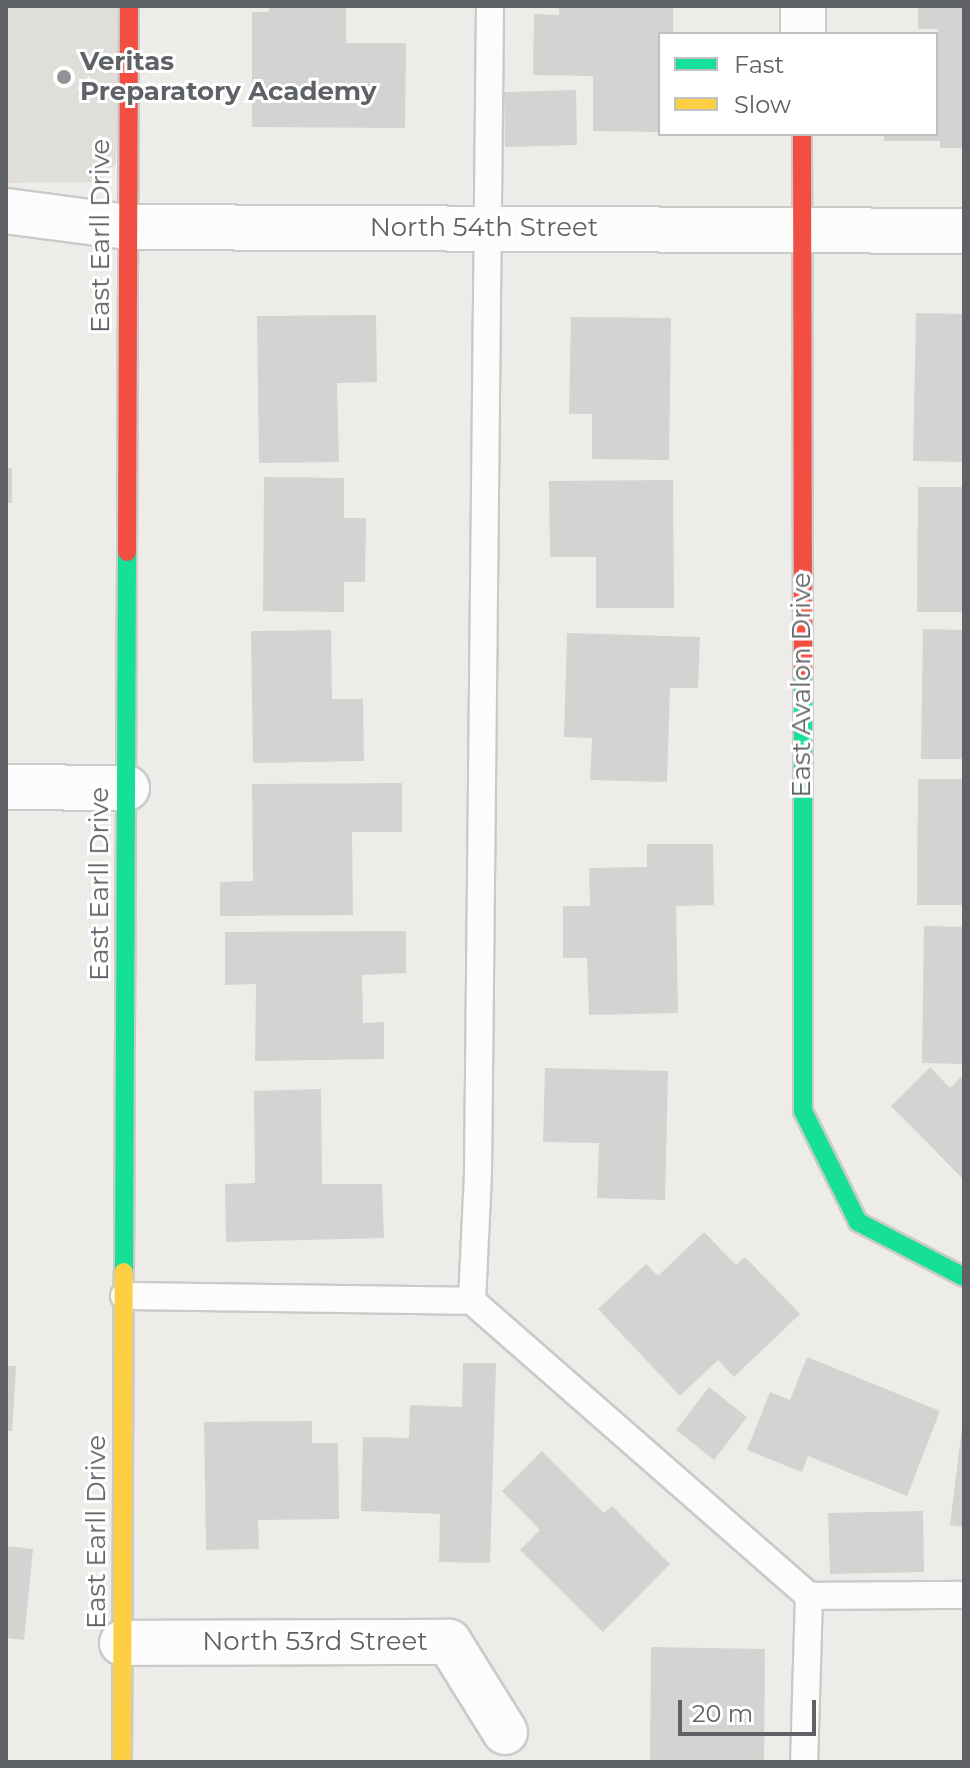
<!DOCTYPE html>
<style>
body{margin:0}
#map{position:relative;width:970px;height:1768px;overflow:hidden;background:#edece8;font-family:Montserrat,sans-serif}
div>[style]{position:absolute}
.education>*{inset:0;background:#e0ded8}
.building>*{inset:0;background:#d4d3d1}
.roads{filter:drop-shadow(2px 0 #cacaca) drop-shadow(-2px 0 #cacaca) drop-shadow(0 2px #cacaca) drop-shadow(0 -2px #cacaca)}
.lane>*{height:26px;margin:-13px;padding:0 13px;transform-origin:13px;border-radius:13px;background:#fcfcfc}
.street>*{height:44px;margin:-22px;padding:0 22px;transform-origin:22px;border-radius:22px;background:#fcfcfc}
.fast>*{height:18px;margin:-9px;padding:0 9px;transform-origin:9px;border-radius:9px;background:#16e098}
.slow>*{height:18px;margin:-9px;padding:0 9px;transform-origin:9px;border-radius:9px;background:#ffcf43}
.jam>*{height:18px;margin:-9px;padding:0 9px;transform-origin:9px;border-radius:9px;background:#f24e42}
.dots>*{width:22px;height:22px;translate:-50% -50%;box-sizing:border-box;border:4px solid #fff;border-radius:50%}
span{translate:-50% -50%;white-space:nowrap;text-align:center;line-height:1.15;-webkit-text-stroke:6px #fff;paint-order:stroke}
.poi-label{font-size:26px;color:#5e6166;font-weight:700}
.left{translate:0 -50%;text-align:left}
.street-label{font-size:26px;color:#5e6166}
.frame{position:absolute;inset:0;border:8px solid #5e6166;pointer-events:none}
.legend{position:absolute;left:658px;top:32px;width:280px;height:104px;box-sizing:border-box;background:#fff;border:2px solid #bfc0c2;margin:0;padding:10px 14px;list-style:none;font-size:24px;color:#5e6166}
.legend li{display:flex;align-items:center;gap:16px;height:40px}
.legend b{width:40px;border:2px solid #bfc0c2}
.scale{position:absolute;left:678px;top:1700px;width:138px;height:36px;box-sizing:border-box;border:4px solid #5e6166;border-top:0;padding-left:10px;font-size:24px;line-height:28px;white-space:nowrap;color:#5e6166;-webkit-text-stroke:6px #fff;paint-order:stroke}
</style>
<div id="map">
<div class="education">
<div style="clip-path:polygon(6px 6px,122px 6px,116px 164px,96px 182px,6px 183px)"></div>
</div>
<div class="building">
<div style="clip-path:polygon(269px 6px,346px 6px,346px 43px,406px 43px,405px 128px,252px 127px,252px 12px,269px 12px)"></div>
<div style="clip-path:polygon(559px 6px,673px 6px,673px 34px,660px 34px,660px 132px,593px 131px,593px 76px,533px 75px,534px 14px,559px 15px)"></div>
<div style="clip-path:polygon(918px 6px,964px 6px,964px 148px,940px 148px,940px 141px,884px 141px,884px 134px,936px 134px,938px 29px,918px 29px)"></div>
<div style="clip-path:polygon(576px 90px,577px 145px,505px 147px,504px 92px)"></div>
<div style="clip-path:polygon(916px 313px,964px 314px,964px 462px,913px 461px)"></div>
<div style="clip-path:polygon(376px 315px,377px 382px,337px 383px,339px 462px,259px 463px,257px 316px)"></div>
<div style="clip-path:polygon(571px 317px,671px 318px,669px 460px,592px 459px,592px 414px,569px 414px)"></div>
<div style="clip-path:polygon(6px 468px,12px 468px,12px 503px,6px 503px)"></div>
<div style="clip-path:polygon(264px 477px,344px 478px,344px 518px,366px 518px,365px 582px,344px 582px,344px 612px,263px 611px)"></div>
<div style="clip-path:polygon(673px 480px,674px 608px,596px 608px,596px 557px,550px 557px,549px 481px)"></div>
<div style="clip-path:polygon(918px 487px,964px 487px,964px 612px,917px 612px)"></div>
<div style="clip-path:polygon(923px 629px,964px 630px,964px 759px,921px 759px)"></div>
<div style="clip-path:polygon(331px 630px,332px 699px,363px 699px,364px 761px,253px 763px,251px 631px)"></div>
<div style="clip-path:polygon(567px 633px,700px 637px,698px 688px,670px 688px,667px 782px,590px 780px,592px 738px,564px 737px)"></div>
<div style="clip-path:polygon(918px 779px,964px 779px,964px 905px,917px 905px)"></div>
<div style="clip-path:polygon(402px 783px,402px 832px,352px 832px,353px 915px,220px 916px,220px 882px,253px 881px,252px 784px)"></div>
<div style="clip-path:polygon(647px 844px,713px 844px,714px 905px,676px 906px,678px 1013px,589px 1015px,587px 958px,563px 958px,563px 906px,590px 906px,589px 868px,647px 867px)"></div>
<div style="clip-path:polygon(924px 926px,964px 927px,964px 1064px,922px 1063px)"></div>
<div style="clip-path:polygon(406px 931px,406px 973px,362px 975px,363px 1023px,384px 1022px,384px 1059px,255px 1061px,256px 984px,225px 985px,225px 932px)"></div>
<div style="clip-path:polygon(930px 1067px,950px 1088px,964px 1074px,964px 1180px,891px 1106px)"></div>
<div style="clip-path:polygon(545px 1068px,668px 1071px,665px 1200px,597px 1198px,599px 1143px,543px 1142px)"></div>
<div style="clip-path:polygon(321px 1089px,322px 1184px,382px 1184px,384px 1238px,226px 1242px,225px 1184px,255px 1183px,254px 1091px)"></div>
<div style="clip-path:polygon(704px 1232px,736px 1265px,745px 1257px,800px 1314px,734px 1377px,718px 1360px,680px 1396px,598px 1309px,646px 1264px,658px 1276px)"></div>
<div style="clip-path:polygon(807px 1357px,940px 1411px,907px 1496px,808px 1456px,802px 1472px,747px 1450px,770px 1392px,790px 1400px)"></div>
<div style="clip-path:polygon(463px 1363px,496px 1363px,490px 1563px,439px 1562px,440px 1514px,361px 1511px,363px 1437px,409px 1438px,410px 1405px,462px 1407px)"></div>
<div style="clip-path:polygon(6px 1366px,16px 1366px,12px 1431px,6px 1431px)"></div>
<div style="clip-path:polygon(709px 1387px,747px 1417px,714px 1460px,676px 1430px)"></div>
<div style="clip-path:polygon(312px 1421px,312px 1443px,338px 1443px,339px 1519px,258px 1520px,259px 1549px,206px 1550px,204px 1422px)"></div>
<div style="clip-path:polygon(962px 1427px,964px 1427px,964px 1527px,950px 1525px)"></div>
<div style="clip-path:polygon(542px 1451px,604px 1513px,612px 1506px,670px 1564px,603px 1632px,520px 1550px,540px 1530px,502px 1491px)"></div>
<div style="clip-path:polygon(923px 1511px,924px 1572px,830px 1574px,828px 1513px)"></div>
<div style="clip-path:polygon(6px 1546px,33px 1549px,24px 1640px,6px 1638px)"></div>
<div style="clip-path:polygon(651px 1647px,765px 1649px,764px 1762px,650px 1762px)"></div>
</div>
<div class="roads">
<div class="lane">
<div style="left:124px;top:1296px;width:348px;rotate:0.8deg"></div>
<div style="left:472px;top:1301px;width:448px;rotate:41.2deg"></div>
<div style="left:809px;top:1596px;width:166px;rotate:91.7deg"></div>
<div style="left:472px;top:1301px;width:129px;rotate:-87.3deg"></div>
<div style="left:478px;top:1172px;width:1166px;rotate:-89.41deg"></div>
<div style="left:809px;top:1596px;width:155px;rotate:-0.4deg"></div>
</div>
<div class="street">
<div style="left:803px;top:34px;width:28px;rotate:-90deg"></div>
<div style="left:6px;top:211px;width:122px;rotate:7.5deg"></div>
<div style="left:127px;top:227px;width:837px;rotate:0.27deg"></div>
<div style="left:6px;top:787px;width:121px;rotate:0.5deg"></div>
<div style="left:122px;top:1643px;width:327px;rotate:-0.2deg"></div>
<div style="left:449px;top:1642px;width:106px;rotate:58.1deg"></div>
</div>
<div class="fast">
<div style="left:803px;top:667px;width:444px;rotate:90deg"></div>
<div style="left:803px;top:1111px;width:124px;rotate:63.6deg"></div>
<div style="left:858px;top:1222px;width:119px;rotate:27.4deg"></div>
<div style="left:124px;top:1272px;width:720px;rotate:-89.76deg"></div>
</div>
<div class="slow">
<div style="left:122px;top:1762px;width:490px;rotate:-89.8deg"></div>
</div>
<div class="jam">
<div style="left:802px;top:134px;width:533px;rotate:89.89deg"></div>
<div style="left:127px;top:552px;width:546px;rotate:-89.79deg"></div>
</div>
</div>
<div class="dots">
<div style="left:64px;top:77px;background:#909294"></div>
</div>
<div class="poi-label">
<span class="left" style="left:80px;top:77px">Veritas<br>Preparatory Academy</span>
</div>
<div class="street-label">
<span style="left:484px;top:228px">North 54th Street</span>
<span style="left:101px;top:236px;rotate:-90deg">East Earll Drive</span>
<span style="left:802px;top:685px;rotate:-90deg">East Avalon Drive</span>
<span style="left:100px;top:884px;rotate:-90deg">East Earll Drive</span>
<span style="left:97px;top:1532px;rotate:-90deg">East Earll Drive</span>
<span style="left:315px;top:1642px">North 53rd Street</span>
</div>
<div class="frame"></div>
<ul class="legend">
<li><b style="height:10px;background:#16e098"></b>Fast</li>
<li><b style="height:10px;background:#ffcf43"></b>Slow</li>
</ul>
<div class="scale">20 m</div>
</div>
